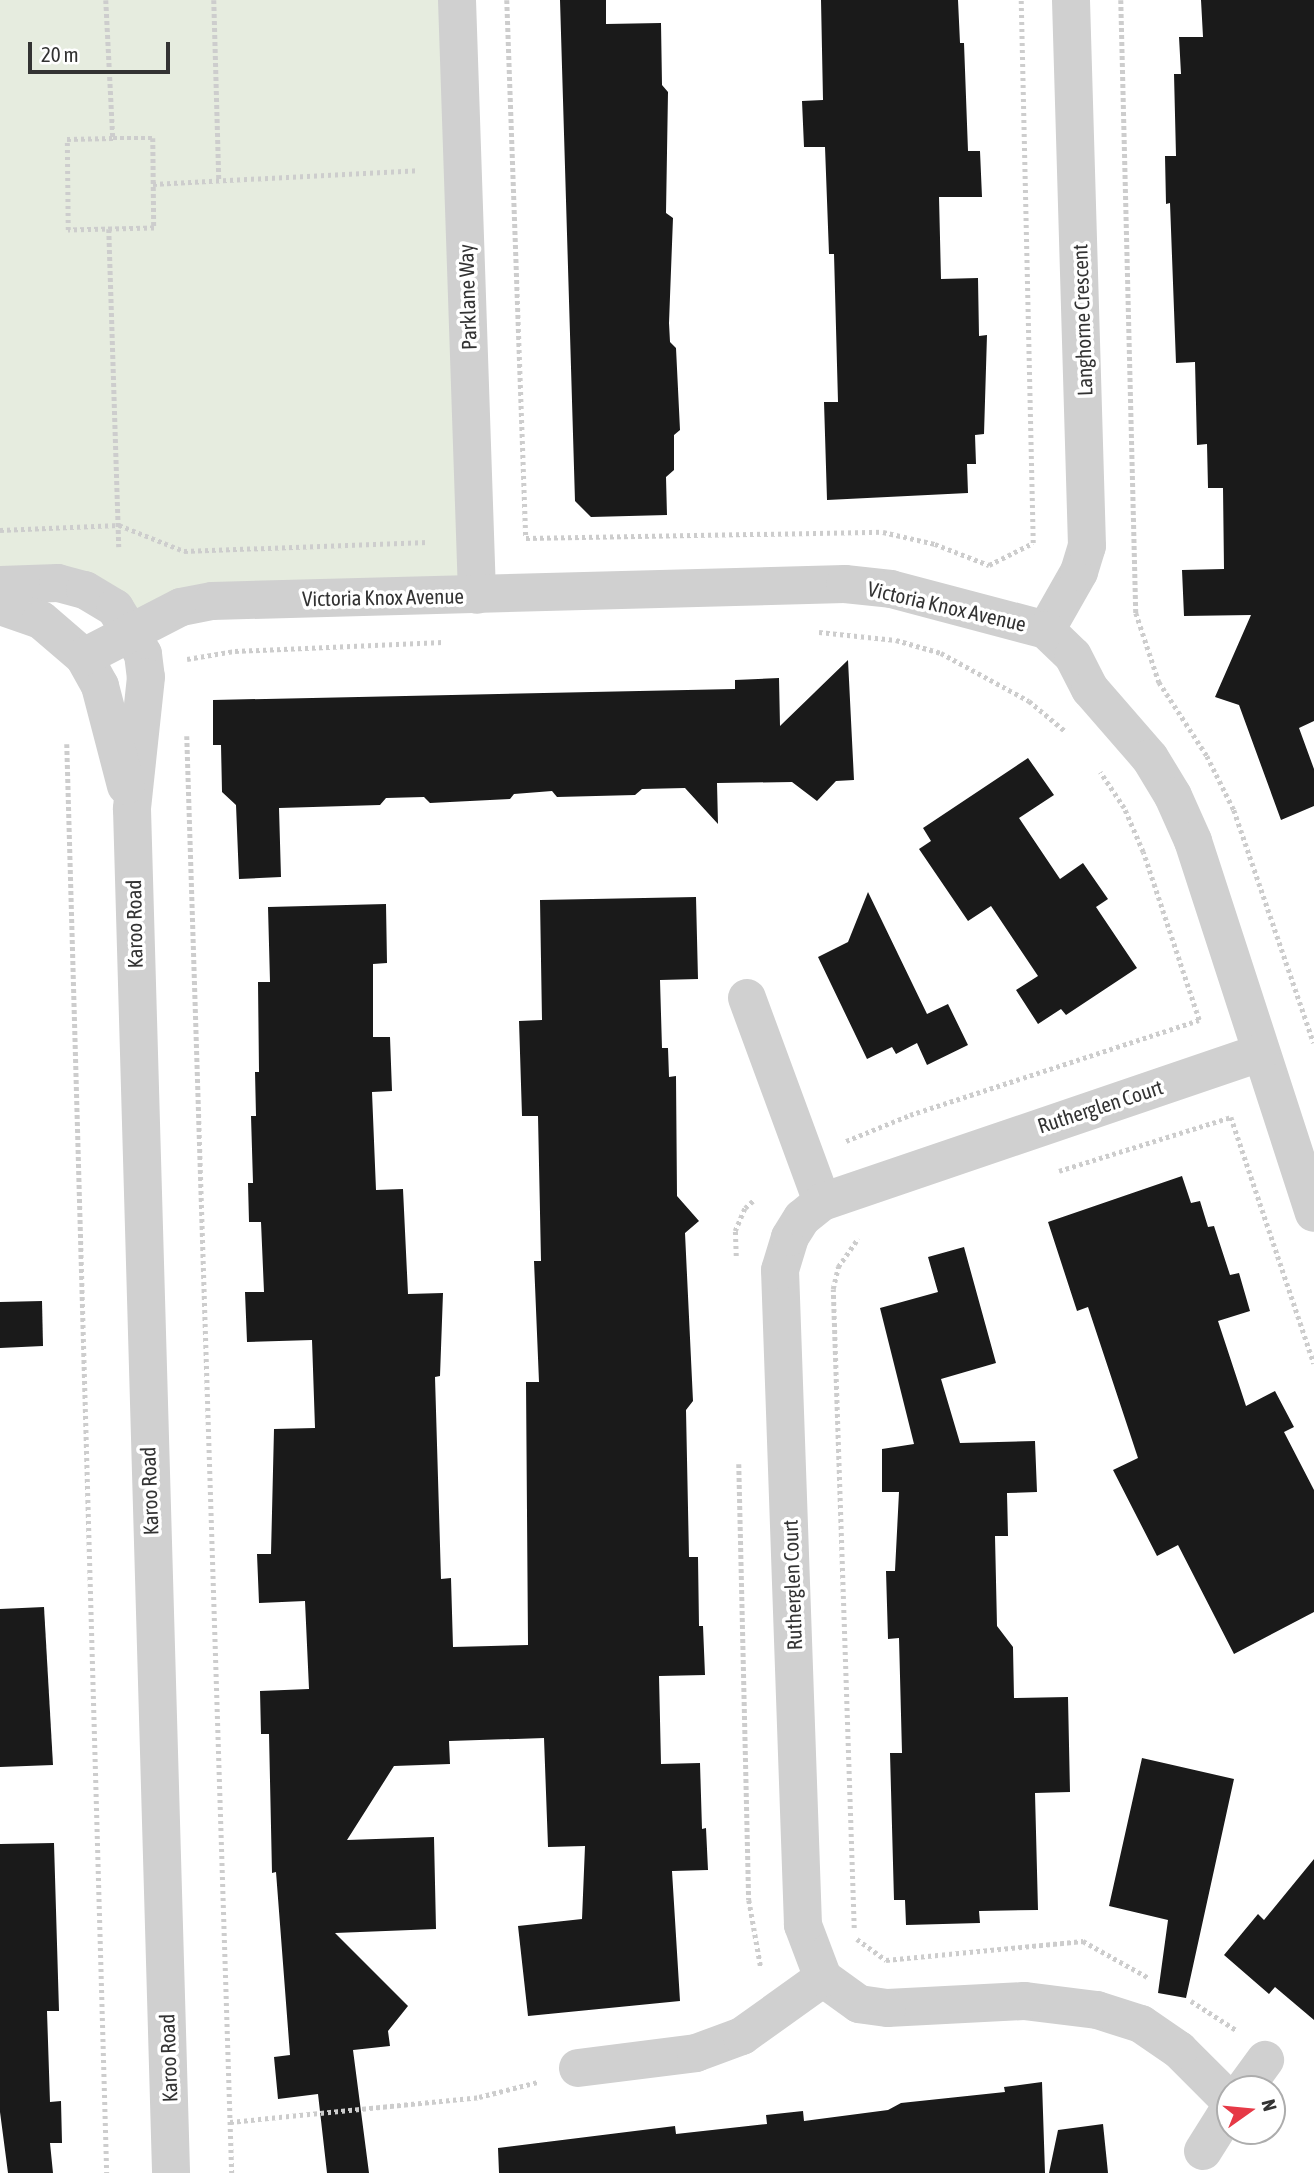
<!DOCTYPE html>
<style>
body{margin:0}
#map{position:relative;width:1314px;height:2173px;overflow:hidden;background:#fff;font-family:"Asap Condensed",sans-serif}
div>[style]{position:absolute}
.green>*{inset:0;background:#e6ecdf}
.building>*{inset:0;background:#1a1a1a}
.path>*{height:4.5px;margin-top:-2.25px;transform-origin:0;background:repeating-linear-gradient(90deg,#cdcdcd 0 3.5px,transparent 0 7px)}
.minor>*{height:38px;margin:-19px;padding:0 19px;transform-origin:19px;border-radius:19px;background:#d0d0d0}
span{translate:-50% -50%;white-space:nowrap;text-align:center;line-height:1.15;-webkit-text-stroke:7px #fff;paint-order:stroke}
.street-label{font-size:21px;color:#333}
.north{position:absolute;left:1216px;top:2075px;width:70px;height:70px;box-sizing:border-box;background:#fff;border:2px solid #adadad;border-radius:50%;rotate:75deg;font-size:19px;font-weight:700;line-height:28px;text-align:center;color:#333}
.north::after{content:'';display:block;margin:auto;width:24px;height:32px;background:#e63946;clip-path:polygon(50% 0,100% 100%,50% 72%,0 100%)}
.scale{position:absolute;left:28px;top:42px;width:142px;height:32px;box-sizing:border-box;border:4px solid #333;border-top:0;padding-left:9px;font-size:21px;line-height:24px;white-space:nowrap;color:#333;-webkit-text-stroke:5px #fff;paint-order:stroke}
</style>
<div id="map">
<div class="green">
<div style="clip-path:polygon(0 0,457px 0,477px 595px,212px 601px,131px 631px,115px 608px,0 585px)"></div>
</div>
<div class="building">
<div style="clip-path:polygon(560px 0,606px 0,606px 24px,661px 23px,662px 85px,668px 92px,666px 213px,673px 218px,669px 323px,670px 342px,676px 348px,680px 430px,674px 435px,674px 470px,666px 477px,667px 515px,591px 517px,575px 501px)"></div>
<div style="clip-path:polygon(821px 0,958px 0,960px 43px,964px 43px,968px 151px,980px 151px,982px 197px,939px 197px,941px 279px,978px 278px,979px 336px,987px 335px,984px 434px,975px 435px,976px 464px,967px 464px,968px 493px,827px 500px,824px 402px,838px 402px,834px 254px,829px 254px,825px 147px,804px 147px,802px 101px,823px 100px)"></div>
<div style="clip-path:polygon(1201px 0,1314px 0,1314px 721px,1299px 728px,1314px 769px,1314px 806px,1281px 820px,1239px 705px,1215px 697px,1251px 615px,1184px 616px,1182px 570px,1224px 569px,1223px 488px,1208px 488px,1207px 444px,1197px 445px,1195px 362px,1176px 363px,1170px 203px,1166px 204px,1165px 156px,1176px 156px,1174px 74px,1181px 74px,1179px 37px,1203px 37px)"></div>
<div style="clip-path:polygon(848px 660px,854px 780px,836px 781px,817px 801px,792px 782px,717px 783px,718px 824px,685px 788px,642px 789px,635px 795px,557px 797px,552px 791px,514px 794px,510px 799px,430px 803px,424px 797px,386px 798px,380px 805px,279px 808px,281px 877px,239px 879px,236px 805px,222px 792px,221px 745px,213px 745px,213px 700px,735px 689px,735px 680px,779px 678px,780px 726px)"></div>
<div style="clip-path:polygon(1028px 758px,1054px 795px,1019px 818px,1060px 879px,1083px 863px,1108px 899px,1096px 907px,1137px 968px,1066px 1015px,1061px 1009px,1038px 1024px,1016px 990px,1038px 976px,991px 906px,968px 921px,919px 849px,931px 841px,923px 828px)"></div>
<div style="clip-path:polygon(868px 892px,927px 1014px,948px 1004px,968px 1045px,927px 1065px,917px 1043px,896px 1054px,892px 1047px,867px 1059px,818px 957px,848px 942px)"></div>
<div style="clip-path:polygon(696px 897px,698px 979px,660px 980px,662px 1048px,668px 1048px,669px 1077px,676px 1076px,677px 1196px,699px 1221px,685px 1233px,693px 1401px,686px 1410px,689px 1557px,698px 1557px,699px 1626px,703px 1626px,705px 1675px,659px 1676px,661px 1764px,700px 1763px,702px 1829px,706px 1828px,708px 1870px,672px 1871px,680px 2001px,528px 2016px,518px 1926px,582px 1919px,585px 1846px,548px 1847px,544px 1738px,449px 1741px,450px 1764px,394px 1766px,347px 1840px,434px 1837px,436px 1929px,335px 1933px,408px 2006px,388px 2031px,390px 2046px,353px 2050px,369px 2173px,327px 2173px,318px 2094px,278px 2099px,274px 2057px,290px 2055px,276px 1872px,272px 1873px,269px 1734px,261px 1734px,260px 1691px,309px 1689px,305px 1601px,259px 1603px,257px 1554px,271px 1554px,274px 1429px,315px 1428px,312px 1340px,247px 1342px,245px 1292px,264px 1292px,261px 1222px,249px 1222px,248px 1183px,253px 1183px,251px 1116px,256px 1116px,255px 1072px,259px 1072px,258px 982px,270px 982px,268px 907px,386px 904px,387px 963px,373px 964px,373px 1037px,390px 1037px,392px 1091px,372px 1092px,376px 1190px,403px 1189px,408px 1294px,443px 1293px,440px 1376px,435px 1377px,441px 1579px,451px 1578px,453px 1647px,528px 1645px,526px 1382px,539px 1382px,534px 1261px,541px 1261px,538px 1116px,522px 1116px,519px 1021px,542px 1020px,540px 900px)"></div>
<div style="clip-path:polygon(1182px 1176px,1191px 1203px,1200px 1201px,1208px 1227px,1214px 1226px,1230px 1275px,1239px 1273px,1250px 1311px,1218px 1321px,1246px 1406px,1275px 1391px,1294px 1427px,1284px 1432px,1314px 1490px,1314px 1612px,1234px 1654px,1178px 1545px,1157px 1556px,1113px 1470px,1138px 1458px,1088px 1307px,1077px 1311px,1048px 1222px)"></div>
<div style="clip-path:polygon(964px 1247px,996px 1363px,941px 1379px,960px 1443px,1035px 1441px,1037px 1492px,1007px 1493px,1008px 1536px,995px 1536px,997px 1626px,1013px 1647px,1014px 1698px,1068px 1697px,1070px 1792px,1035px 1793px,1038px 1910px,979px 1911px,980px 1923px,906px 1925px,905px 1900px,894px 1900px,890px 1753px,902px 1753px,899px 1638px,888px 1639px,886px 1571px,895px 1571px,899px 1492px,882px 1492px,882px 1449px,914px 1444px,880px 1308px,938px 1292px,928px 1257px)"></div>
<div style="clip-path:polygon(42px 1301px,43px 1346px,0 1348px,0 1302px)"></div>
<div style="clip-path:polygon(44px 1607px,53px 1765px,0 1767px,0 1609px)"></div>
<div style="clip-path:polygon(1142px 1758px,1234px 1779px,1186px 1998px,1158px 1993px,1168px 1920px,1109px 1906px)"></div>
<div style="clip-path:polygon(54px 1843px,59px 2011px,47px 2011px,50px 2102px,61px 2101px,62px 2143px,50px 2143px,53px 2173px,8px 2173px,0 2112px,0 1844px)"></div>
<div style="clip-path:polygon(1314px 1859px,1314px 2020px,1275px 1987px,1269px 1994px,1224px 1955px,1258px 1914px,1264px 1920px)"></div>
<div style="clip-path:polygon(1042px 2082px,1045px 2173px,499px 2173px,498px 2148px,675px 2126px,676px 2134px,767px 2124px,766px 2115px,803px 2111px,804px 2121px,888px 2110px,901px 2103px,1005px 2092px,1004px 2087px)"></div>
<div style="clip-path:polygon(1103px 2124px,1108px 2173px,1049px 2173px,1058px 2130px)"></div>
</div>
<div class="path">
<div style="left:106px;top:0;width:138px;rotate:87.1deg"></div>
<div style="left:214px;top:0;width:181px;rotate:88.4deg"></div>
<div style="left:507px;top:0;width:538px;rotate:87.98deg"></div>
<div style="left:526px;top:538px;width:357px;rotate:-1deg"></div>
<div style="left:883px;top:532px;width:53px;rotate:13deg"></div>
<div style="left:935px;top:544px;width:58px;rotate:21.3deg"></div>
<div style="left:989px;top:565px;width:49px;rotate:-26.6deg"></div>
<div style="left:1033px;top:543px;width:543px;rotate:-91.27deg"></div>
<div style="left:1121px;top:0;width:613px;rotate:88.6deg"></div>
<div style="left:1136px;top:613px;width:73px;rotate:71.6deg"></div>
<div style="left:1159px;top:682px;width:88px;rotate:57deg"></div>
<div style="left:1207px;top:756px;width:60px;rotate:63.4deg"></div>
<div style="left:1234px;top:810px;width:246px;rotate:71.1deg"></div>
<div style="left:113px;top:138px;width:40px"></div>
<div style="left:153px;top:138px;width:90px;rotate:89.4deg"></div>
<div style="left:154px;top:228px;width:86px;rotate:178.7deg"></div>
<div style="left:68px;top:230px;width:91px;rotate:-90.6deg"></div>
<div style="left:67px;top:139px;width:46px;rotate:-1.2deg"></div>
<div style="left:153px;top:184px;width:265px;rotate:-3deg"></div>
<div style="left:109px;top:229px;width:318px;rotate:88.2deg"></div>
<div style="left:0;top:530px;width:119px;rotate:-2.4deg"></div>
<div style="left:119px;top:525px;width:70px;rotate:21.8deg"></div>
<div style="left:184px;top:551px;width:244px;rotate:-2.1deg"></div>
<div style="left:819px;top:632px;width:77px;rotate:5.9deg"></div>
<div style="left:896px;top:640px;width:47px;rotate:16.1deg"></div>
<div style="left:941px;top:653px;width:100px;rotate:28.6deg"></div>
<div style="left:1029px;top:701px;width:47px;rotate:39.8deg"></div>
<div style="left:187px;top:659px;width:49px;rotate:-9.5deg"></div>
<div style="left:235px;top:651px;width:208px;rotate:-2.5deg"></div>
<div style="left:187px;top:736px;width:1438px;rotate:88.21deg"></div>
<div style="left:67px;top:744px;width:1430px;rotate:88.4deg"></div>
<div style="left:846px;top:1141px;width:69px;rotate:-22.1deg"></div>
<div style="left:910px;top:1115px;width:304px;rotate:-18.2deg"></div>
<div style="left:1199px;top:1020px;width:177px;rotate:-108.4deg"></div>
<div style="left:1143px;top:852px;width:48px;rotate:-113.4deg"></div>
<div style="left:1124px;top:808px;width:43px;rotate:-123.7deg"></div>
<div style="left:1059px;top:1171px;width:180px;rotate:-17.4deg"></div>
<div style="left:1231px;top:1117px;width:260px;rotate:71.4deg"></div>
<div style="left:736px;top:1256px;width:25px;rotate:-92deg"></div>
<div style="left:735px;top:1231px;width:25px;rotate:-67deg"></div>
<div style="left:745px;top:1208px;width:12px;rotate:-42deg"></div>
<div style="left:739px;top:1464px;width:436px;rotate:88.7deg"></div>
<div style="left:749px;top:1900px;width:69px;rotate:80deg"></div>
<div style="left:854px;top:1928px;width:639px;rotate:-91.88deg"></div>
<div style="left:833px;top:1289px;width:23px;rotate:-77deg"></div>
<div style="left:838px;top:1267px;width:35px;rotate:-55deg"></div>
<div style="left:857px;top:1939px;width:36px;rotate:36deg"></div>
<div style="left:886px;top:1960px;width:198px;rotate:-5.5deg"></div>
<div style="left:1083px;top:1941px;width:76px;rotate:29.3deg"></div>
<div style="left:1191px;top:2001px;width:54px;rotate:32.8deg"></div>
<div style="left:230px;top:2122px;width:250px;rotate:-5.7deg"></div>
<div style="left:479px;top:2097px;width:61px;rotate:-14.3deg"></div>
</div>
<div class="minor">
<div style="left:457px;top:0;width:595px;rotate:88.07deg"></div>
<div style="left:0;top:585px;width:58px;rotate:-2deg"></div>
<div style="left:58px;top:583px;width:28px;rotate:15deg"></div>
<div style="left:85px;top:590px;width:35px;rotate:31deg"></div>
<div style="left:115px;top:608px;width:54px;rotate:58.7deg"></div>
<div style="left:143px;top:654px;width:23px;rotate:83deg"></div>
<div style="left:146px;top:677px;width:133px;rotate:96.1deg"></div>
<div style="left:132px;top:809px;width:1365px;rotate:88.36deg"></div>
<div style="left:0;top:606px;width:43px;rotate:18.9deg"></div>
<div style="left:41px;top:620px;width:57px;rotate:40.7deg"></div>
<div style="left:84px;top:657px;width:33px;rotate:61deg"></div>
<div style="left:100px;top:686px;width:103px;rotate:75.4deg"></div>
<div style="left:1046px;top:630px;width:67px;rotate:-60.4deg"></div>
<div style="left:1079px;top:572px;width:27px;rotate:-73deg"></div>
<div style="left:1087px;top:546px;width:546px;rotate:-91.68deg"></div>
<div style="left:84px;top:657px;width:109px;rotate:-27.3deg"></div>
<div style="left:181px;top:607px;width:32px;rotate:-11deg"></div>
<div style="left:212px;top:601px;width:633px;rotate:-1.54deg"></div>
<div style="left:845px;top:584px;width:46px;rotate:6.2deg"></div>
<div style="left:891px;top:589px;width:160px;rotate:14.8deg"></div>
<div style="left:1046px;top:630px;width:37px;rotate:44deg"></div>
<div style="left:1073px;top:656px;width:37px;rotate:63deg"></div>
<div style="left:1090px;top:689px;width:91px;rotate:49deg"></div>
<div style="left:1150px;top:758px;width:44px;rotate:58.8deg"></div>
<div style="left:1173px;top:796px;width:49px;rotate:66deg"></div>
<div style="left:1193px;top:841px;width:391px;rotate:72deg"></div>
<div style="left:747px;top:998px;width:217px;rotate:69.8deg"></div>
<div style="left:578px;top:2068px;width:119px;rotate:-7.2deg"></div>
<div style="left:696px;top:2053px;width:49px;rotate:-20.3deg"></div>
<div style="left:742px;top:2036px;width:100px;rotate:-35.6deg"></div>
<div style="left:1244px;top:2089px;width:36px;rotate:-54deg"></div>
<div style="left:1230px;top:2101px;width:72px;rotate:-135deg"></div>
<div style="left:1179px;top:2050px;width:46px;rotate:-145.6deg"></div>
<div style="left:1141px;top:2024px;width:46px;rotate:-162.3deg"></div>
<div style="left:1097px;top:2010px;width:74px;rotate:-173deg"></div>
<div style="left:1024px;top:2001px;width:137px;rotate:177.1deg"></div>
<div style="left:887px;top:2008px;width:28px;rotate:-172deg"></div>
<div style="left:859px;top:2004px;width:44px;rotate:-144.2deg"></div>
<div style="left:823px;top:1978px;width:57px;rotate:-110.7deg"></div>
<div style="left:803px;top:1925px;width:655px;rotate:-92.01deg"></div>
<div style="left:780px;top:1270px;width:34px;rotate:-73deg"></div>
<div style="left:790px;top:1237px;width:22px;rotate:-58deg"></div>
<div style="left:802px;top:1218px;width:26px;rotate:-39deg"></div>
<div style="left:822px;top:1202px;width:463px;rotate:-18.8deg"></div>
<div style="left:1203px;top:2151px;width:51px;rotate:-57.9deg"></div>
</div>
<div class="street-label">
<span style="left:467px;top:297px;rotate:-92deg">Parklane Way</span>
<span style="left:1082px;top:320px;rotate:-92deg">Langhorne Crescent</span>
<span style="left:383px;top:597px;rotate:-1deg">Victoria Knox Avenue</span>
<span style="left:947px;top:606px;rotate:13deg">Victoria Knox Avenue</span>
<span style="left:134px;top:924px;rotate:-91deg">Karoo Road</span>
<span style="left:1100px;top:1106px;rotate:-18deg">Rutherglen Court</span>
<span style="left:149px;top:1491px;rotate:-92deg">Karoo Road</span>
<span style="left:792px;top:1585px;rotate:-92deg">Rutherglen Court</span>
<span style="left:168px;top:2058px;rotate:-92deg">Karoo Road</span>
</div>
<div class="north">N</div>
<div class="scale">20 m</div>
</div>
